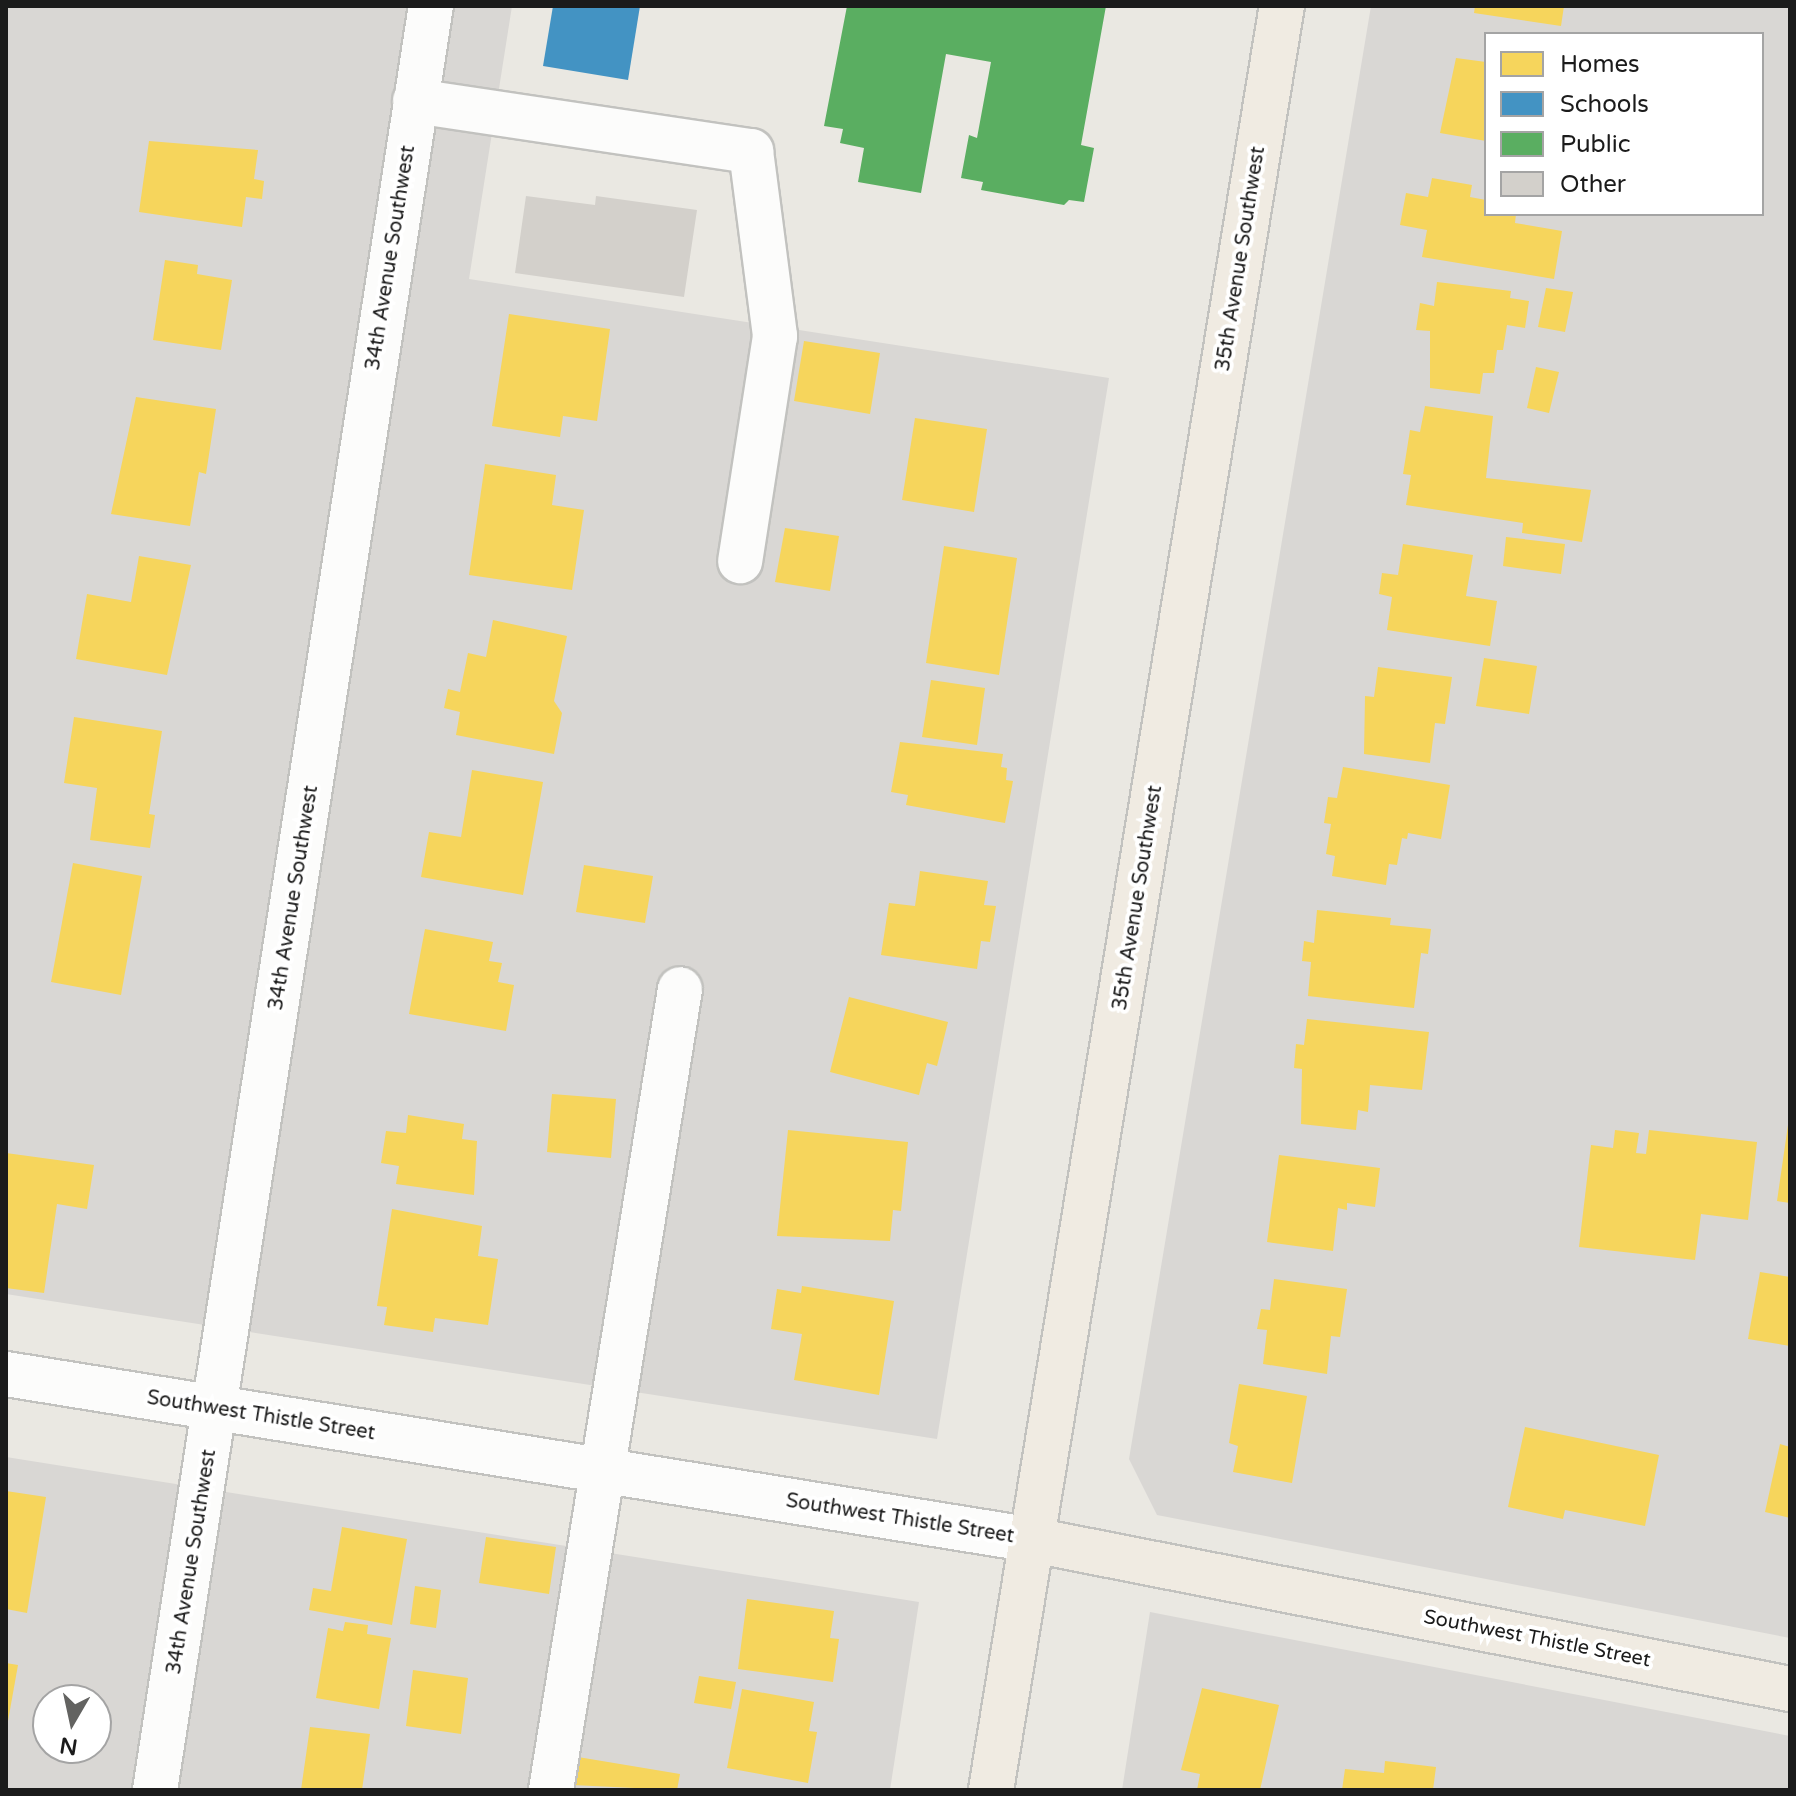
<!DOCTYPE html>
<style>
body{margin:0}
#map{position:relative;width:1796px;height:1796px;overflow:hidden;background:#eae8e2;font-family:"Varela Round",sans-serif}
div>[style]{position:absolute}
.residential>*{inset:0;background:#d9d7d4}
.homes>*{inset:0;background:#f6d55c}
.schools>*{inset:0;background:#4393c3}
.public>*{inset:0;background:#5aae61}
.building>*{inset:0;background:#d3d0cb}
.roads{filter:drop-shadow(2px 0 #c2c2bf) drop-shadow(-2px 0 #c2c2bf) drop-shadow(0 2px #c2c2bf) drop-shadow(0 -2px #c2c2bf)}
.minor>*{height:44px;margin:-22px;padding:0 22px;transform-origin:22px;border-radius:22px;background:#fcfcfb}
.major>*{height:44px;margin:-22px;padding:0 22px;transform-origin:22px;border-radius:22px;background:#f0ebe2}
span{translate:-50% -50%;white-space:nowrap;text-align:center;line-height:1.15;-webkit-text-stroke:8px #fff;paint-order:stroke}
.street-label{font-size:20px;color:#1b1b1b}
.frame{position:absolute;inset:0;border:8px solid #1b1b1b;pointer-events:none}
.legend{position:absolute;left:1484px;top:32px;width:280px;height:184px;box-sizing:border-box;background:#fff;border:2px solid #a4a4a4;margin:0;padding:10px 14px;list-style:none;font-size:24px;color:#1b1b1b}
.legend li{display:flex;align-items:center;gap:16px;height:40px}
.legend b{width:40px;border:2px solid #a4a4a4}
.north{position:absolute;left:32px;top:1684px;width:80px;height:80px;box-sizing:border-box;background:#fff;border:2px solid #a4a4a4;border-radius:50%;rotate:189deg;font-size:22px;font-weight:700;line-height:32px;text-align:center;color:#1b1b1b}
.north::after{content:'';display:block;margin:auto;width:28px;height:36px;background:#636361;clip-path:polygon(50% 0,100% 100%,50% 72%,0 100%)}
</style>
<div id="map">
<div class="residential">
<div style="clip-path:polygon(6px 6px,512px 6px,469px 279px,1109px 378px,937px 1439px,6px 1294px)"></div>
<div style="clip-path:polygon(evenodd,1371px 6px,1790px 6px,1790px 1638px,1157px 1515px,1129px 1459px,1371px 6px,1486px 34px,1762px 34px,1762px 214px,1486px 214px,1486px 34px)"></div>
<div style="clip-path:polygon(evenodd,6px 1457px,919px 1602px,890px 1790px,6px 1790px,6px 1457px,48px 1700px,96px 1700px,96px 1748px,48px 1748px,48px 1700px)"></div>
<div style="clip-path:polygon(1150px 1612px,1790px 1736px,1790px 1790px,1122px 1790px)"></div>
</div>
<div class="homes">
<div style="clip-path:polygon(1475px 6px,1564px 6px,1561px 26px,1474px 13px)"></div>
<div style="clip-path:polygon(1456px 58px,1486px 62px,1486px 141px,1440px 133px)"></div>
<div style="clip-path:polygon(149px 141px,258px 150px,254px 179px,264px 181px,262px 199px,246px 197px,242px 227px,139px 212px)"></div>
<div style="clip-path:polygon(1432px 178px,1472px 185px,1470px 197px,1486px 200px,1486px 214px,1516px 214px,1515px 223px,1562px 231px,1554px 279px,1422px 257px,1427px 230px,1400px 225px,1406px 193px,1428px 197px)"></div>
<div style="clip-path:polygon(165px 260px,198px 265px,197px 274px,232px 280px,221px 350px,153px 340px)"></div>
<div style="clip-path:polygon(1437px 282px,1511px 291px,1510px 298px,1529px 301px,1525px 328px,1507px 325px,1503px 350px,1497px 350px,1494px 373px,1483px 373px,1480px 394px,1430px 388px,1430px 331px,1416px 330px,1420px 303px,1434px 306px)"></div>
<div style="clip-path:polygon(1546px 288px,1573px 292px,1565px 332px,1538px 327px)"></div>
<div style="clip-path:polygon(509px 314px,610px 329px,597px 421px,563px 416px,560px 437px,492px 426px)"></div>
<div style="clip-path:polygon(804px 341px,880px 353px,870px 414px,794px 401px)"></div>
<div style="clip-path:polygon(1536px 367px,1559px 372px,1549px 413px,1527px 408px)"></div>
<div style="clip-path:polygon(136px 397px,216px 409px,206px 474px,199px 472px,190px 526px,111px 514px)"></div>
<div style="clip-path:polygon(1425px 406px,1493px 416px,1486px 478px,1591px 490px,1582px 542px,1522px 533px,1523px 523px,1406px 505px,1411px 475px,1403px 474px,1410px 430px,1420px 432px)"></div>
<div style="clip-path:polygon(915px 418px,987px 429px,974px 512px,902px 500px)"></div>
<div style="clip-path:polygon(485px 464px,556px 475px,552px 505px,584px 510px,572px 590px,469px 575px)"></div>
<div style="clip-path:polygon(785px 528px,839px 536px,830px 591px,775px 582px)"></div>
<div style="clip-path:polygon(1506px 537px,1565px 544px,1561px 574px,1503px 566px)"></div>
<div style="clip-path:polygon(1403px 544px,1473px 555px,1466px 596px,1497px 601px,1490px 646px,1387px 630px,1392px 597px,1379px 594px,1382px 573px,1398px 575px)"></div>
<div style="clip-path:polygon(944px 546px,1017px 558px,999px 675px,926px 663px)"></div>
<div style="clip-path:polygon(139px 556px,191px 565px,167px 675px,76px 659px,87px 594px,131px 602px)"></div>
<div style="clip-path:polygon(493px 620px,567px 636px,554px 701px,562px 713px,554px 754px,456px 735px,460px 712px,444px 708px,448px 689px,460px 692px,468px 653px,486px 657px)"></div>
<div style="clip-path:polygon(1484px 658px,1537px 666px,1529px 714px,1476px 706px)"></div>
<div style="clip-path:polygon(1378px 667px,1452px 677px,1445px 724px,1435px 723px,1430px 763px,1364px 754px,1365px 696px,1374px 697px)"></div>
<div style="clip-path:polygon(931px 680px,985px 688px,977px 745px,922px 737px)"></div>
<div style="clip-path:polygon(74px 717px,162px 731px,149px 814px,155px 815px,150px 848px,90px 840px,97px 788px,64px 783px)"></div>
<div style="clip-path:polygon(900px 742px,1003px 754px,1001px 767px,1007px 768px,1006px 780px,1013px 781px,1005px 823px,906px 805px,908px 795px,891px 792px)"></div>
<div style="clip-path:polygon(1343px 767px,1450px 785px,1441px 839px,1408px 833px,1407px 839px,1402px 838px,1397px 865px,1389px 864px,1386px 885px,1332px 876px,1335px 856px,1326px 854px,1331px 824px,1324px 823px,1328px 797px,1337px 798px)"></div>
<div style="clip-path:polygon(472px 770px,543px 782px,523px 895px,421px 877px,429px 832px,461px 837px)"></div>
<div style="clip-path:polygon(73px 863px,142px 876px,121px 995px,51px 982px)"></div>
<div style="clip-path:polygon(584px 865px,653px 876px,645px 923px,576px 912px)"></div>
<div style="clip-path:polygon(920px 871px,988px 881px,984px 905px,996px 906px,990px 942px,981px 941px,977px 969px,881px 955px,889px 903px,915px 906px)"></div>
<div style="clip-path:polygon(1317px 910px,1391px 918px,1390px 925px,1431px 929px,1428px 954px,1421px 953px,1414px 1008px,1308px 996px,1311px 962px,1302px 961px,1304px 941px,1314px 943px)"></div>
<div style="clip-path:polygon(425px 929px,493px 942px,489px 961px,502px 963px,498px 982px,514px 985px,506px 1031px,409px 1014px)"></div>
<div style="clip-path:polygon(849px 997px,948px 1022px,937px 1066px,927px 1063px,919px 1095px,830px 1072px)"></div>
<div style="clip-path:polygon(1307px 1019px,1429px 1032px,1422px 1090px,1370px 1085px,1368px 1112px,1358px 1110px,1356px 1130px,1301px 1124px,1302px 1069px,1294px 1068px,1296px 1044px,1304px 1045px)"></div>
<div style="clip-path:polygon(552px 1094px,616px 1099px,611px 1158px,547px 1152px)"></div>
<div style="clip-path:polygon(408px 1115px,464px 1124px,462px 1139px,477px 1141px,474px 1195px,396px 1184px,399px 1166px,381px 1163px,386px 1131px,406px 1133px)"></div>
<div style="clip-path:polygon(1788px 1125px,1790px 1125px,1790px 1203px,1777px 1201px)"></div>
<div style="clip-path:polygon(788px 1130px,908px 1142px,901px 1211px,893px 1210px,890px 1241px,777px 1236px)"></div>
<div style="clip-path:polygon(1615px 1130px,1639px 1133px,1636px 1153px,1646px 1154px,1649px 1130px,1757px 1142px,1748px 1220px,1701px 1214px,1695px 1260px,1579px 1247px,1591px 1145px,1613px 1148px)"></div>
<div style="clip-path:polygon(6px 1153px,94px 1165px,87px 1209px,57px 1204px,44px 1293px,6px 1288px)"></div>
<div style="clip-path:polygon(1279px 1155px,1380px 1168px,1375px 1207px,1347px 1203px,1347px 1210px,1338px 1208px,1333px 1251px,1267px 1242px)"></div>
<div style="clip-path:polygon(392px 1209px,482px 1226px,478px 1256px,498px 1259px,488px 1325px,435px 1318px,433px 1332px,384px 1325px,387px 1307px,377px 1306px)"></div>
<div style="clip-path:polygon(1760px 1272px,1790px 1277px,1790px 1346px,1748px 1339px)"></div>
<div style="clip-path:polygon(1274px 1279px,1347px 1289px,1340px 1337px,1331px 1336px,1327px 1374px,1263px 1364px,1267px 1330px,1257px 1329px,1261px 1309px,1270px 1310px)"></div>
<div style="clip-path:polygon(802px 1286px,894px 1301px,879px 1395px,794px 1380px,802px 1334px,771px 1329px,777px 1289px,801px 1293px)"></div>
<div style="clip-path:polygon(1239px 1384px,1307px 1396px,1292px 1483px,1233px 1472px,1238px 1446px,1229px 1443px)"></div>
<div style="clip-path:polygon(1525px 1427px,1659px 1455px,1645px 1526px,1565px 1510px,1563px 1519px,1508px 1507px)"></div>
<div style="clip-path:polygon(1780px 1444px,1790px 1447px,1790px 1518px,1765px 1512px)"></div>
<div style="clip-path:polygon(6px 1491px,46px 1497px,27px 1613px,6px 1609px)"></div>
<div style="clip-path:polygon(342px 1527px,407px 1539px,392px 1625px,309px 1610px,313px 1588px,331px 1591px)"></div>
<div style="clip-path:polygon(486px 1537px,556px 1547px,549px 1594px,479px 1583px)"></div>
<div style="clip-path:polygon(415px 1586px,441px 1590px,436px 1628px,410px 1624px)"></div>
<div style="clip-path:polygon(747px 1599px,834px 1611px,830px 1638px,839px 1639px,833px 1682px,738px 1669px)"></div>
<div style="clip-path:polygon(345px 1622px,368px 1625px,367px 1634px,391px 1638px,379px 1709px,316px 1698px,328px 1628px,343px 1631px)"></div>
<div style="clip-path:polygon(6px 1663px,18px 1665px,8px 1721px,6px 1721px)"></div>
<div style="clip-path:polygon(413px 1670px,468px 1678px,461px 1734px,406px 1726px)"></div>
<div style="clip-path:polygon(699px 1676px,736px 1682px,731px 1709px,694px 1703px)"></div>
<div style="clip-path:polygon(1202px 1688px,1279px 1705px,1260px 1790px,1197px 1790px,1200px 1774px,1181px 1770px)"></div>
<div style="clip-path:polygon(742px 1689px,814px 1702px,809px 1731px,817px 1732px,808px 1783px,727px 1768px)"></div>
<div style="clip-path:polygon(310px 1727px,370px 1734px,362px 1790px,301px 1790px)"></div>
<div style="clip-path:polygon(578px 1757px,680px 1774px,677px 1790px,572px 1785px)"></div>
<div style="clip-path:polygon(1385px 1761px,1436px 1767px,1433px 1790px,1342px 1790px,1345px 1769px,1384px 1773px)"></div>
</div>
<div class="schools">
<div style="clip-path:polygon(553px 6px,640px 6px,628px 80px,543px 66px)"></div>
</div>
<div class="public">
<div style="clip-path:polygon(847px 6px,1106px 6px,1081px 145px,1094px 148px,1084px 202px,1069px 200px,1064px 205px,981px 190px,983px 182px,961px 178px,969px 135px,977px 138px,991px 62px,946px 54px,921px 193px,858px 182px,864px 148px,840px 143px,843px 129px,824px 126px)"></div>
</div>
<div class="building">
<div style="clip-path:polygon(526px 196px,595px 205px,596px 196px,697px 210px,684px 297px,515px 273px)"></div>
</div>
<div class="roads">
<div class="minor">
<div style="left:415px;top:101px;width:340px;rotate:8.5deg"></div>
<div style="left:751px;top:151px;width:187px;rotate:82.6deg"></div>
<div style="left:775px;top:336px;width:228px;rotate:98.8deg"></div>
<div style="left:6px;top:1374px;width:1040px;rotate:9.18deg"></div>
<div style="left:155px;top:1790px;width:1805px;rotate:-81.21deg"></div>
<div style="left:551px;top:1790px;width:811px;rotate:-80.85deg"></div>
</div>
<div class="major">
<div style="left:1033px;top:1540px;width:772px;rotate:11.14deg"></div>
<div style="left:991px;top:1790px;width:1808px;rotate:-80.74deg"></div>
</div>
</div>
<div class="street-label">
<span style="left:391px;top:258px;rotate:-81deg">34th Avenue Southwest</span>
<span style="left:1241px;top:259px;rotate:-81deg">35th Avenue Southwest</span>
<span style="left:294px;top:898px;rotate:-81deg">34th Avenue Southwest</span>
<span style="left:1138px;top:898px;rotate:-81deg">35th Avenue Southwest</span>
<span style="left:261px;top:1416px;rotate:9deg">Southwest Thistle Street</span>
<span style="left:900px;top:1519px;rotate:9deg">Southwest Thistle Street</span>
<span style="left:192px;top:1562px;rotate:-81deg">34th Avenue Southwest</span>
<span style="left:1537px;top:1639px;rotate:11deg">Southwest Thistle Street</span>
</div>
<div class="frame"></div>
<ul class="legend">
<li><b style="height:22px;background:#f6d55c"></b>Homes</li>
<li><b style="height:22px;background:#4393c3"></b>Schools</li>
<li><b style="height:22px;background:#5aae61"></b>Public</li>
<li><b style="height:22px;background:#d3d0cb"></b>Other</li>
</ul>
<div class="north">N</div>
</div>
